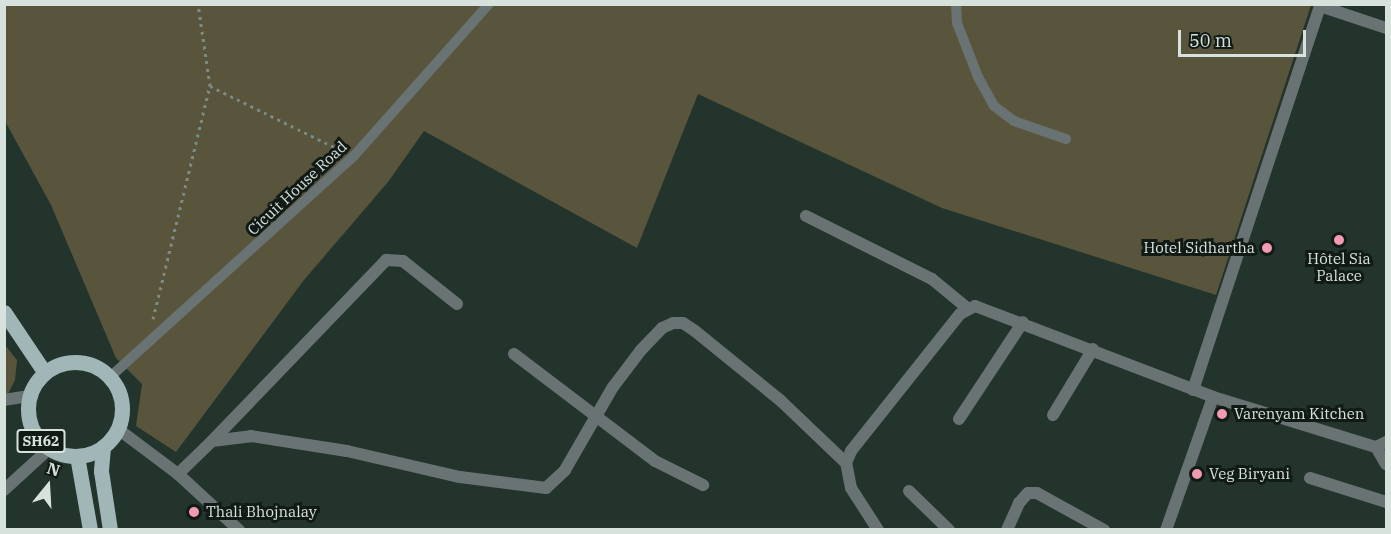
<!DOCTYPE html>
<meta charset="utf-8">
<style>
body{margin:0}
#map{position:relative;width:1391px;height:534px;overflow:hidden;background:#22342c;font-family:"IBM Plex Serif",serif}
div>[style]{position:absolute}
.green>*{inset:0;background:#59553d}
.path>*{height:3px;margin-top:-1.5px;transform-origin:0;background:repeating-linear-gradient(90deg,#7c8b84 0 3px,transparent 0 7.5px)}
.service>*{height:10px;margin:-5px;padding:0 5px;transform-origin:5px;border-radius:5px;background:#697373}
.minor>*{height:12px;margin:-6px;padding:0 6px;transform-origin:6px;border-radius:6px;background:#697373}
.tertiary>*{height:12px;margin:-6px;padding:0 6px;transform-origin:6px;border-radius:6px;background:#697373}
.primary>*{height:15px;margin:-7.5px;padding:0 7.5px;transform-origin:7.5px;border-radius:7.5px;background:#a1b6b7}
.primary>.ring{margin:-7.5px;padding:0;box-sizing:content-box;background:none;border:15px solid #a1b6b7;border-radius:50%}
.dots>*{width:16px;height:16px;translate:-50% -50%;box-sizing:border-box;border:3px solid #121a16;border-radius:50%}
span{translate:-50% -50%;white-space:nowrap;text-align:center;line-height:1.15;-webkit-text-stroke:6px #121a16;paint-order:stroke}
.shield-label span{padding:2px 4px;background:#121a16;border:2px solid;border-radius:4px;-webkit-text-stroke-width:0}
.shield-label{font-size:14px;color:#d7e2dc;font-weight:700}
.street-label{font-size:15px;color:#d7e2dc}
.poi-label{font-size:15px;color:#d7e2dc}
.right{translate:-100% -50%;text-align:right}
.left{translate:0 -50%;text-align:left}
.frame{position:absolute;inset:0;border:6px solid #d7e2dc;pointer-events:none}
.north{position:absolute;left:18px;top:456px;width:60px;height:60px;-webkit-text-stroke:4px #121a16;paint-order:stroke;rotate:18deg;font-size:16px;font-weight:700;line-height:24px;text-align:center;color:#d7e2dc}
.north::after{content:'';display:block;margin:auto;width:21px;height:27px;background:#d7e2dc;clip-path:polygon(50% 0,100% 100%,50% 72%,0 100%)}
.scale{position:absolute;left:1178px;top:30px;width:128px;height:27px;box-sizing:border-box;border:3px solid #d7e2dc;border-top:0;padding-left:8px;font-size:18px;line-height:21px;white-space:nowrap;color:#d7e2dc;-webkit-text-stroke:4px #121a16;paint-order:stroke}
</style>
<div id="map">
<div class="green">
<div style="clip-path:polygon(4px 5px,1311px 5px,1216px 295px,942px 208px,698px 94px,637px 248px,424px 131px,388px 182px,304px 280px,176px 452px,136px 426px,142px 384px,116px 358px,51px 205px,5px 121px)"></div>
<div style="clip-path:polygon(5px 345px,17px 360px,15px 380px,5px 400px)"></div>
</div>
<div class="path">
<div style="left:210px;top:86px;width:145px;rotate:26.2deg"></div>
<div style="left:153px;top:319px;width:240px;rotate:-76.3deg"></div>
<div style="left:210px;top:86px;width:83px;rotate:-98.3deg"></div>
</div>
<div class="service">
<div style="left:956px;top:4px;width:19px;rotate:87deg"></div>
<div style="left:957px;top:23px;width:58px;rotate:68.7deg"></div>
<div style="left:978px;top:77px;width:33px;rotate:61deg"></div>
<div style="left:994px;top:106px;width:25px;rotate:37deg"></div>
<div style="left:1014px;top:121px;width:55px;rotate:19.1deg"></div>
<div style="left:110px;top:377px;width:328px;rotate:-42.2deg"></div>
<div style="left:353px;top:157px;width:205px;rotate:-48.4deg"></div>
</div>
<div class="minor">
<div style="left:1320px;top:6px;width:70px;rotate:18.4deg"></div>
<div style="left:806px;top:216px;width:141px;rotate:26.6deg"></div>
<div style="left:932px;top:279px;width:45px;rotate:39.6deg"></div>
<div style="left:514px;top:354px;width:177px;rotate:37.2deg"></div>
<div style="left:655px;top:461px;width:54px;rotate:26.6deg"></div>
<div style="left:1193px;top:390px;width:407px;rotate:-71.7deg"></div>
<div style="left:4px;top:400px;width:26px;rotate:-9deg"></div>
<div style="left:1053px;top:415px;width:77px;rotate:-58.8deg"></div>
<div style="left:959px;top:419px;width:116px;rotate:-56.6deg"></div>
<div style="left:118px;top:429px;width:75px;rotate:36.9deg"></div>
<div style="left:178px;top:474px;width:83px;rotate:42.6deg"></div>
<div style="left:213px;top:440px;width:250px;rotate:-46.1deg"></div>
<div style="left:386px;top:260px;width:17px;rotate:3deg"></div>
<div style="left:403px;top:261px;width:69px;rotate:38.5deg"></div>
<div style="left:1376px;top:447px;width:20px;rotate:60deg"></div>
<div style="left:178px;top:474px;width:47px;rotate:-44.1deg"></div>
<div style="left:212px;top:441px;width:39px;rotate:-7deg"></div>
<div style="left:251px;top:436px;width:97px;rotate:8.9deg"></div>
<div style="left:347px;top:451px;width:116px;rotate:13deg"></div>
<div style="left:460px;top:477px;width:87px;rotate:7.3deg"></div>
<div style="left:546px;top:488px;width:26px;rotate:-43deg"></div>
<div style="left:565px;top:470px;width:96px;rotate:-60deg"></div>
<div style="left:613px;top:387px;width:46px;rotate:-52.9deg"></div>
<div style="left:641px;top:350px;width:30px;rotate:-46deg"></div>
<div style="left:662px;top:328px;width:12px;rotate:-24deg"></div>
<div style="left:673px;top:323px;width:10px"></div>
<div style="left:683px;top:323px;width:14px;rotate:34deg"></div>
<div style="left:695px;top:331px;width:111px;rotate:39.1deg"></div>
<div style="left:781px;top:401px;width:90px;rotate:43.6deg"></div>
<div style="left:1310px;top:478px;width:80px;rotate:17.5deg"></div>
<div style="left:909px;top:491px;width:56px;rotate:44.3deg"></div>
<div style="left:878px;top:530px;width:50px;rotate:-122.7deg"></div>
<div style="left:851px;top:488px;width:25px;rotate:-101deg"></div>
<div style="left:846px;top:463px;width:13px;rotate:-67deg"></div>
<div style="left:851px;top:451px;width:175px;rotate:-51.5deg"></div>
<div style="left:960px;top:314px;width:17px;rotate:-28deg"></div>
<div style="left:975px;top:306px;width:255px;rotate:20.9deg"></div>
<div style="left:1213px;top:397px;width:170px;rotate:17.1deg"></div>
<div style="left:1376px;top:447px;width:11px;rotate:-27deg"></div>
<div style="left:1007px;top:530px;width:30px;rotate:-66deg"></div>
<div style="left:1019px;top:503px;width:13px;rotate:-48deg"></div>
<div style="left:1028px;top:493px;width:9px"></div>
<div style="left:1037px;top:493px;width:77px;rotate:28.9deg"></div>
<div style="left:1166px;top:530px;width:141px;rotate:-70.5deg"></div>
</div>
<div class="tertiary">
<div style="left:4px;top:490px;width:62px;rotate:-42.4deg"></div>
</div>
<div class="primary">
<div style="left:4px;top:312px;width:73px;rotate:56.1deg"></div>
<div class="ring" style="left:28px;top:362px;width:79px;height:79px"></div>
<div style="left:103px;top:447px;width:24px;rotate:95deg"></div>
<div style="left:101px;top:471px;width:60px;rotate:81.3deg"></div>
<div style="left:77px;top:456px;width:75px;rotate:80deg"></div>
</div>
<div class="dots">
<div style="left:1339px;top:240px;background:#f19ab0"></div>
<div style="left:1267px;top:248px;background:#f19ab0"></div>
<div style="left:1222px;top:414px;background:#f19ab0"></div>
<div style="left:1197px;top:474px;background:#f19ab0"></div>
<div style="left:194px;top:512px;background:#f19ab0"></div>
</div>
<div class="shield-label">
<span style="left:41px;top:441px">SH62</span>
</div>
<div class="street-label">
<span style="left:297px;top:188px;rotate:-43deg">Cicuit House Road</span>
</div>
<div class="poi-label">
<span class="right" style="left:1255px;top:248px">Hotel Sidhartha</span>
<span style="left:1339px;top:267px">Hôtel Sia<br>Palace</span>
<span class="left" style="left:1234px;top:414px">Varenyam Kitchen</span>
<span class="left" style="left:1209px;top:474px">Veg Biryani</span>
<span class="left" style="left:206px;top:512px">Thali Bhojnalay</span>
</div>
<div class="frame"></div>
<div class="north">N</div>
<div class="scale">50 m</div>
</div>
